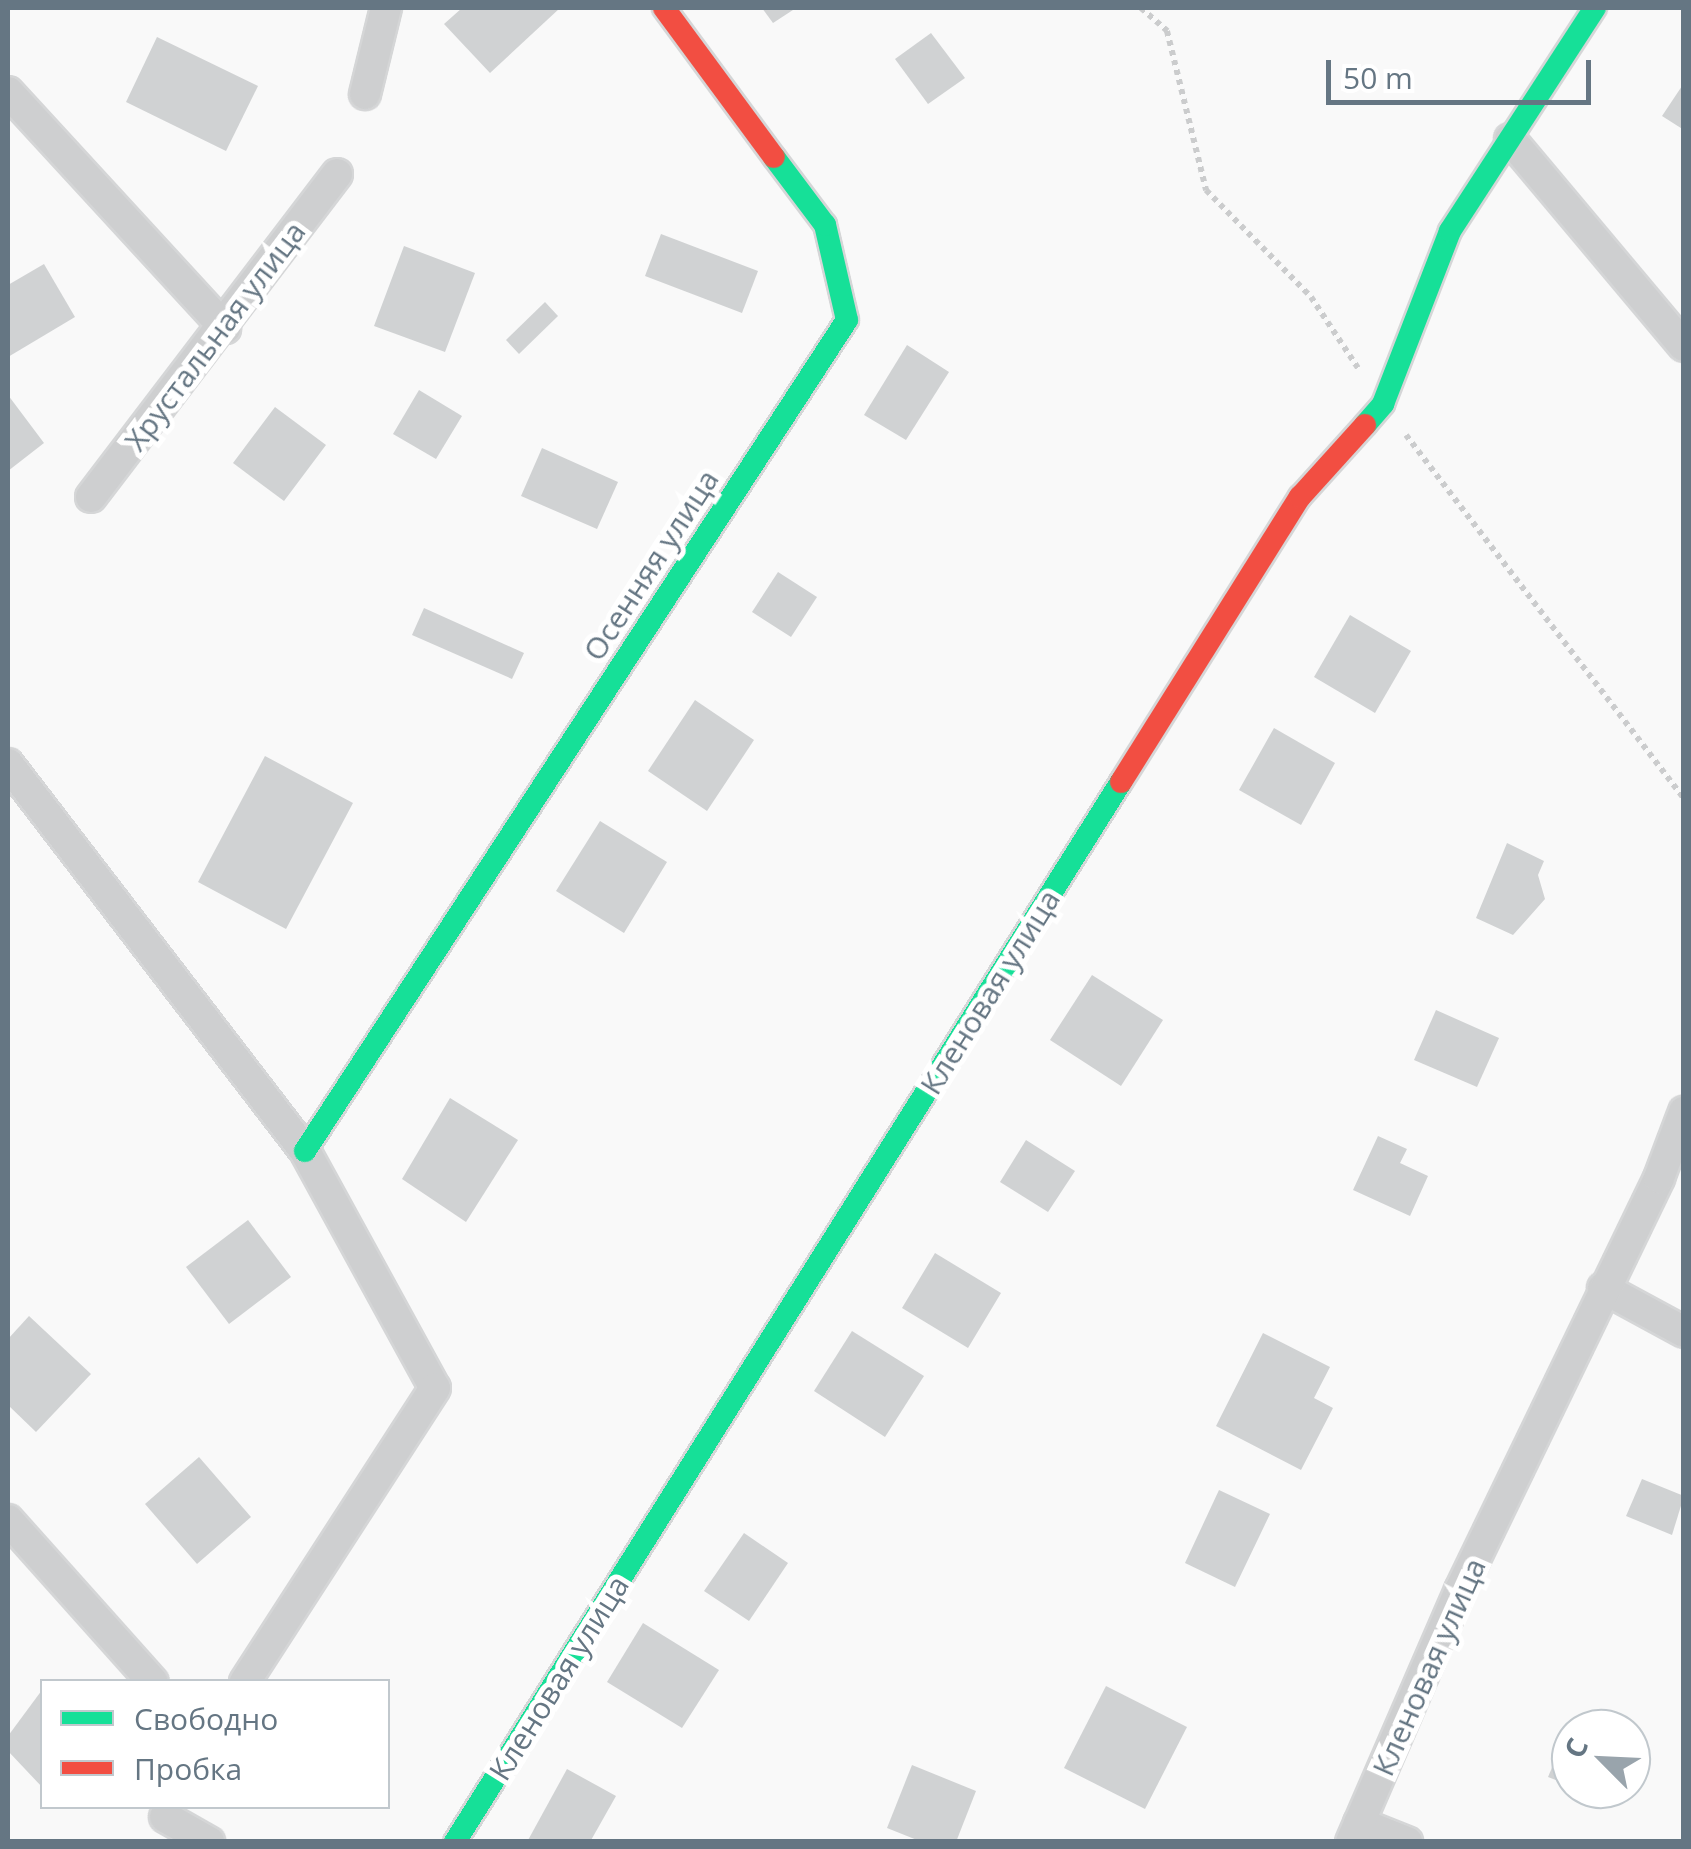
<!DOCTYPE html>
<meta charset="utf-8">
<style>
body{margin:0}
#map{position:relative;width:1691px;height:1849px;overflow:hidden;background:#f9f9f9;font-family:"Open Sans",sans-serif}
div>[style]{position:absolute}
.building>*{inset:0;background:#d0d2d3}
.path>*{height:6px;margin-top:-3px;transform-origin:0;background:repeating-linear-gradient(90deg,#cbcccd 0 5px,transparent 0 10px)}
.roads{filter:drop-shadow(2px 0 #d5d6d7) drop-shadow(-2px 0 #d5d6d7) drop-shadow(0 2px #d5d6d7) drop-shadow(0 -2px #d5d6d7)}
.street>*{height:30px;margin:-15px;padding:0 15px;transform-origin:15px;border-radius:15px;background:#cecfd0}
.fast>*{height:22px;margin:-11px;padding:0 11px;transform-origin:11px;border-radius:11px;background:#16e098}
.jam>*{height:22px;margin:-11px;padding:0 11px;transform-origin:11px;border-radius:11px;background:#f24e42}
span{translate:-50% -50%;white-space:nowrap;text-align:center;line-height:1.15;-webkit-text-stroke:10px #fff;paint-order:stroke}
.street-label{font-size:30px;color:#657683}
.frame{position:absolute;inset:0;border:10px solid #657683;pointer-events:none}
.legend{position:absolute;left:40px;top:1679px;width:350px;height:130px;box-sizing:border-box;background:#fff;border:2px solid #c1c8cd;margin:0;padding:12px 18px;list-style:none;font-size:30px;color:#657683}
.legend li{display:flex;align-items:center;gap:20px;height:50px}
.legend b{width:50px;border:2px solid #c1c8cd}
.north{position:absolute;left:1551px;top:1709px;width:100px;height:100px;box-sizing:border-box;background:#fff;border:2px solid #c1c8cd;border-radius:50%;rotate:294deg;font-size:28px;font-weight:700;line-height:40px;text-align:center;color:#657683}
.north::after{content:'';display:block;margin:auto;width:35px;height:45px;background:#99a4ac;clip-path:polygon(50% 0,100% 100%,50% 72%,0 100%)}
.scale{position:absolute;left:1326px;top:60px;width:265px;height:45px;box-sizing:border-box;border:5px solid #657683;border-top:0;padding-left:12px;font-size:30px;line-height:35px;white-space:nowrap;color:#657683;-webkit-text-stroke:8px #fff;paint-order:stroke}
</style>
<div id="map">
<div class="building">
<div style="clip-path:polygon(462px 8px,560px 8px,490px 73px,444px 24px)"></div>
<div style="clip-path:polygon(762px 8px,796px 8px,773px 23px)"></div>
<div style="clip-path:polygon(931px 33px,965px 78px,928px 104px,895px 59px)"></div>
<div style="clip-path:polygon(157px 37px,258px 86px,226px 151px,126px 102px)"></div>
<div style="clip-path:polygon(1684px 83px,1684px 130px,1662px 116px)"></div>
<div style="clip-path:polygon(661px 234px,758px 271px,742px 313px,645px 276px)"></div>
<div style="clip-path:polygon(404px 246px,475px 273px,445px 352px,374px 326px)"></div>
<div style="clip-path:polygon(44px 264px,75px 317px,8px 357px,8px 285px)"></div>
<div style="clip-path:polygon(545px 302px,558px 316px,519px 354px,506px 340px)"></div>
<div style="clip-path:polygon(907px 345px,949px 372px,906px 440px,864px 415px)"></div>
<div style="clip-path:polygon(419px 390px,462px 416px,436px 459px,393px 434px)"></div>
<div style="clip-path:polygon(8px 395px,44px 443px,8px 471px)"></div>
<div style="clip-path:polygon(275px 407px,326px 445px,284px 501px,233px 463px)"></div>
<div style="clip-path:polygon(542px 448px,618px 482px,597px 529px,521px 496px)"></div>
<div style="clip-path:polygon(778px 572px,817px 597px,791px 637px,752px 612px)"></div>
<div style="clip-path:polygon(424px 608px,524px 653px,512px 679px,412px 635px)"></div>
<div style="clip-path:polygon(1350px 615px,1411px 651px,1375px 713px,1314px 677px)"></div>
<div style="clip-path:polygon(695px 700px,754px 740px,707px 811px,648px 771px)"></div>
<div style="clip-path:polygon(1274px 728px,1335px 763px,1301px 825px,1239px 790px)"></div>
<div style="clip-path:polygon(265px 756px,353px 803px,286px 929px,198px 882px)"></div>
<div style="clip-path:polygon(600px 821px,667px 862px,624px 933px,556px 891px)"></div>
<div style="clip-path:polygon(1507px 843px,1544px 861px,1538px 875px,1545px 899px,1513px 935px,1476px 918px)"></div>
<div style="clip-path:polygon(1092px 975px,1163px 1020px,1121px 1086px,1050px 1040px)"></div>
<div style="clip-path:polygon(1436px 1010px,1499px 1038px,1477px 1087px,1414px 1060px)"></div>
<div style="clip-path:polygon(450px 1098px,518px 1140px,466px 1222px,402px 1179px)"></div>
<div style="clip-path:polygon(1378px 1136px,1407px 1149px,1400px 1163px,1428px 1176px,1410px 1216px,1353px 1190px)"></div>
<div style="clip-path:polygon(1026px 1140px,1075px 1171px,1048px 1212px,1000px 1182px)"></div>
<div style="clip-path:polygon(248px 1220px,291px 1277px,229px 1324px,186px 1267px)"></div>
<div style="clip-path:polygon(935px 1253px,1001px 1293px,968px 1348px,902px 1308px)"></div>
<div style="clip-path:polygon(29px 1316px,91px 1374px,36px 1432px,8px 1405px,8px 1339px)"></div>
<div style="clip-path:polygon(852px 1331px,924px 1376px,885px 1437px,814px 1391px)"></div>
<div style="clip-path:polygon(1263px 1333px,1330px 1367px,1314px 1398px,1333px 1408px,1301px 1470px,1216px 1426px)"></div>
<div style="clip-path:polygon(199px 1457px,251px 1517px,197px 1564px,145px 1504px)"></div>
<div style="clip-path:polygon(1642px 1479px,1684px 1496px,1672px 1535px,1626px 1516px)"></div>
<div style="clip-path:polygon(1219px 1490px,1270px 1514px,1235px 1587px,1185px 1563px)"></div>
<div style="clip-path:polygon(744px 1533px,788px 1563px,749px 1621px,704px 1591px)"></div>
<div style="clip-path:polygon(643px 1623px,719px 1670px,682px 1728px,607px 1682px)"></div>
<div style="clip-path:polygon(1106px 1686px,1187px 1727px,1145px 1809px,1064px 1768px)"></div>
<div style="clip-path:polygon(42px 1690px,42px 1787px,8px 1751px,8px 1736px)"></div>
<div style="clip-path:polygon(1568px 1730px,1571px 1731px,1571px 1786px,1548px 1777px)"></div>
<div style="clip-path:polygon(912px 1765px,976px 1791px,956px 1842px,922px 1842px,887px 1828px)"></div>
<div style="clip-path:polygon(567px 1769px,616px 1796px,590px 1842px,527px 1842px)"></div>
<div style="clip-path:polygon(1578px 1789px,1601px 1789px,1597px 1797px)"></div>
</div>
<div class="path">
<div style="left:1141px;top:8px;width:35px;rotate:41deg"></div>
<div style="left:1167px;top:31px;width:164px;rotate:76.2deg"></div>
<div style="left:1206px;top:190px;width:150px;rotate:45.5deg"></div>
<div style="left:1311px;top:297px;width:85px;rotate:56.5deg"></div>
<div style="left:1406px;top:435px;width:457px;rotate:52.6deg"></div>
</div>
<div class="roads">
<div class="street">
<div style="left:8px;top:92px;width:321px;rotate:47.4deg"></div>
<div style="left:365px;top:94px;width:89px;rotate:-76.3deg"></div>
<div style="left:1510px;top:139px;width:270px;rotate:50deg"></div>
<div style="left:91px;top:497px;width:406px;rotate:-52.7deg"></div>
<div style="left:8px;top:764px;width:488px;rotate:52.5deg"></div>
<div style="left:305px;top:1151px;width:270px;rotate:61.3deg"></div>
<div style="left:435px;top:1388px;width:350px;rotate:122.9deg"></div>
<div style="left:1603px;top:1288px;width:92px;rotate:28.5deg"></div>
<div style="left:8px;top:1520px;width:217px;rotate:48.2deg"></div>
<div style="left:165px;top:1817px;width:51px;rotate:29.6deg"></div>
<div style="left:1359px;top:1823px;width:52px;rotate:21.6deg"></div>
<div style="left:1351px;top:1842px;width:275px;rotate:-66.6deg"></div>
<div style="left:1460px;top:1590px;width:458px;rotate:-64.2deg"></div>
<div style="left:1659px;top:1178px;width:71px;rotate:-69.3deg"></div>
</div>
<div class="fast">
<div style="left:1365px;top:425px;width:28px;rotate:-49deg"></div>
<div style="left:1383px;top:404px;width:186px;rotate:-68.8deg"></div>
<div style="left:1450px;top:231px;width:266px;rotate:-57deg"></div>
<div style="left:305px;top:1151px;width:992px;rotate:-56.89deg"></div>
<div style="left:847px;top:320px;width:98px;rotate:-103deg"></div>
<div style="left:825px;top:225px;width:85px;rotate:-126.9deg"></div>
<div style="left:455px;top:1842px;width:1252px;rotate:-57.86deg"></div>
</div>
<div class="jam">
<div style="left:664px;top:8px;width:185px;rotate:53.6deg"></div>
<div style="left:1121px;top:782px;width:337px;rotate:-57.9deg"></div>
<div style="left:1300px;top:497px;width:97px;rotate:-47.9deg"></div>
</div>
</div>
<div class="street-label">
<span style="left:215px;top:336px;rotate:-53deg">Хрустальная улица</span>
<span style="left:651px;top:565px;rotate:-57deg">Осенняя улица</span>
<span style="left:990px;top:992px;rotate:-58deg">Кленовая улица</span>
<span style="left:1429px;top:1667px;rotate:-66deg">Кленовая улица</span>
<span style="left:559px;top:1678px;rotate:-58deg">Кленовая улица</span>
</div>
<div class="frame"></div>
<ul class="legend">
<li><b style="height:12px;background:#16e098"></b>Свободно</li>
<li><b style="height:12px;background:#f24e42"></b>Пробка</li>
</ul>
<div class="north">С</div>
<div class="scale">50 m</div>
</div>
